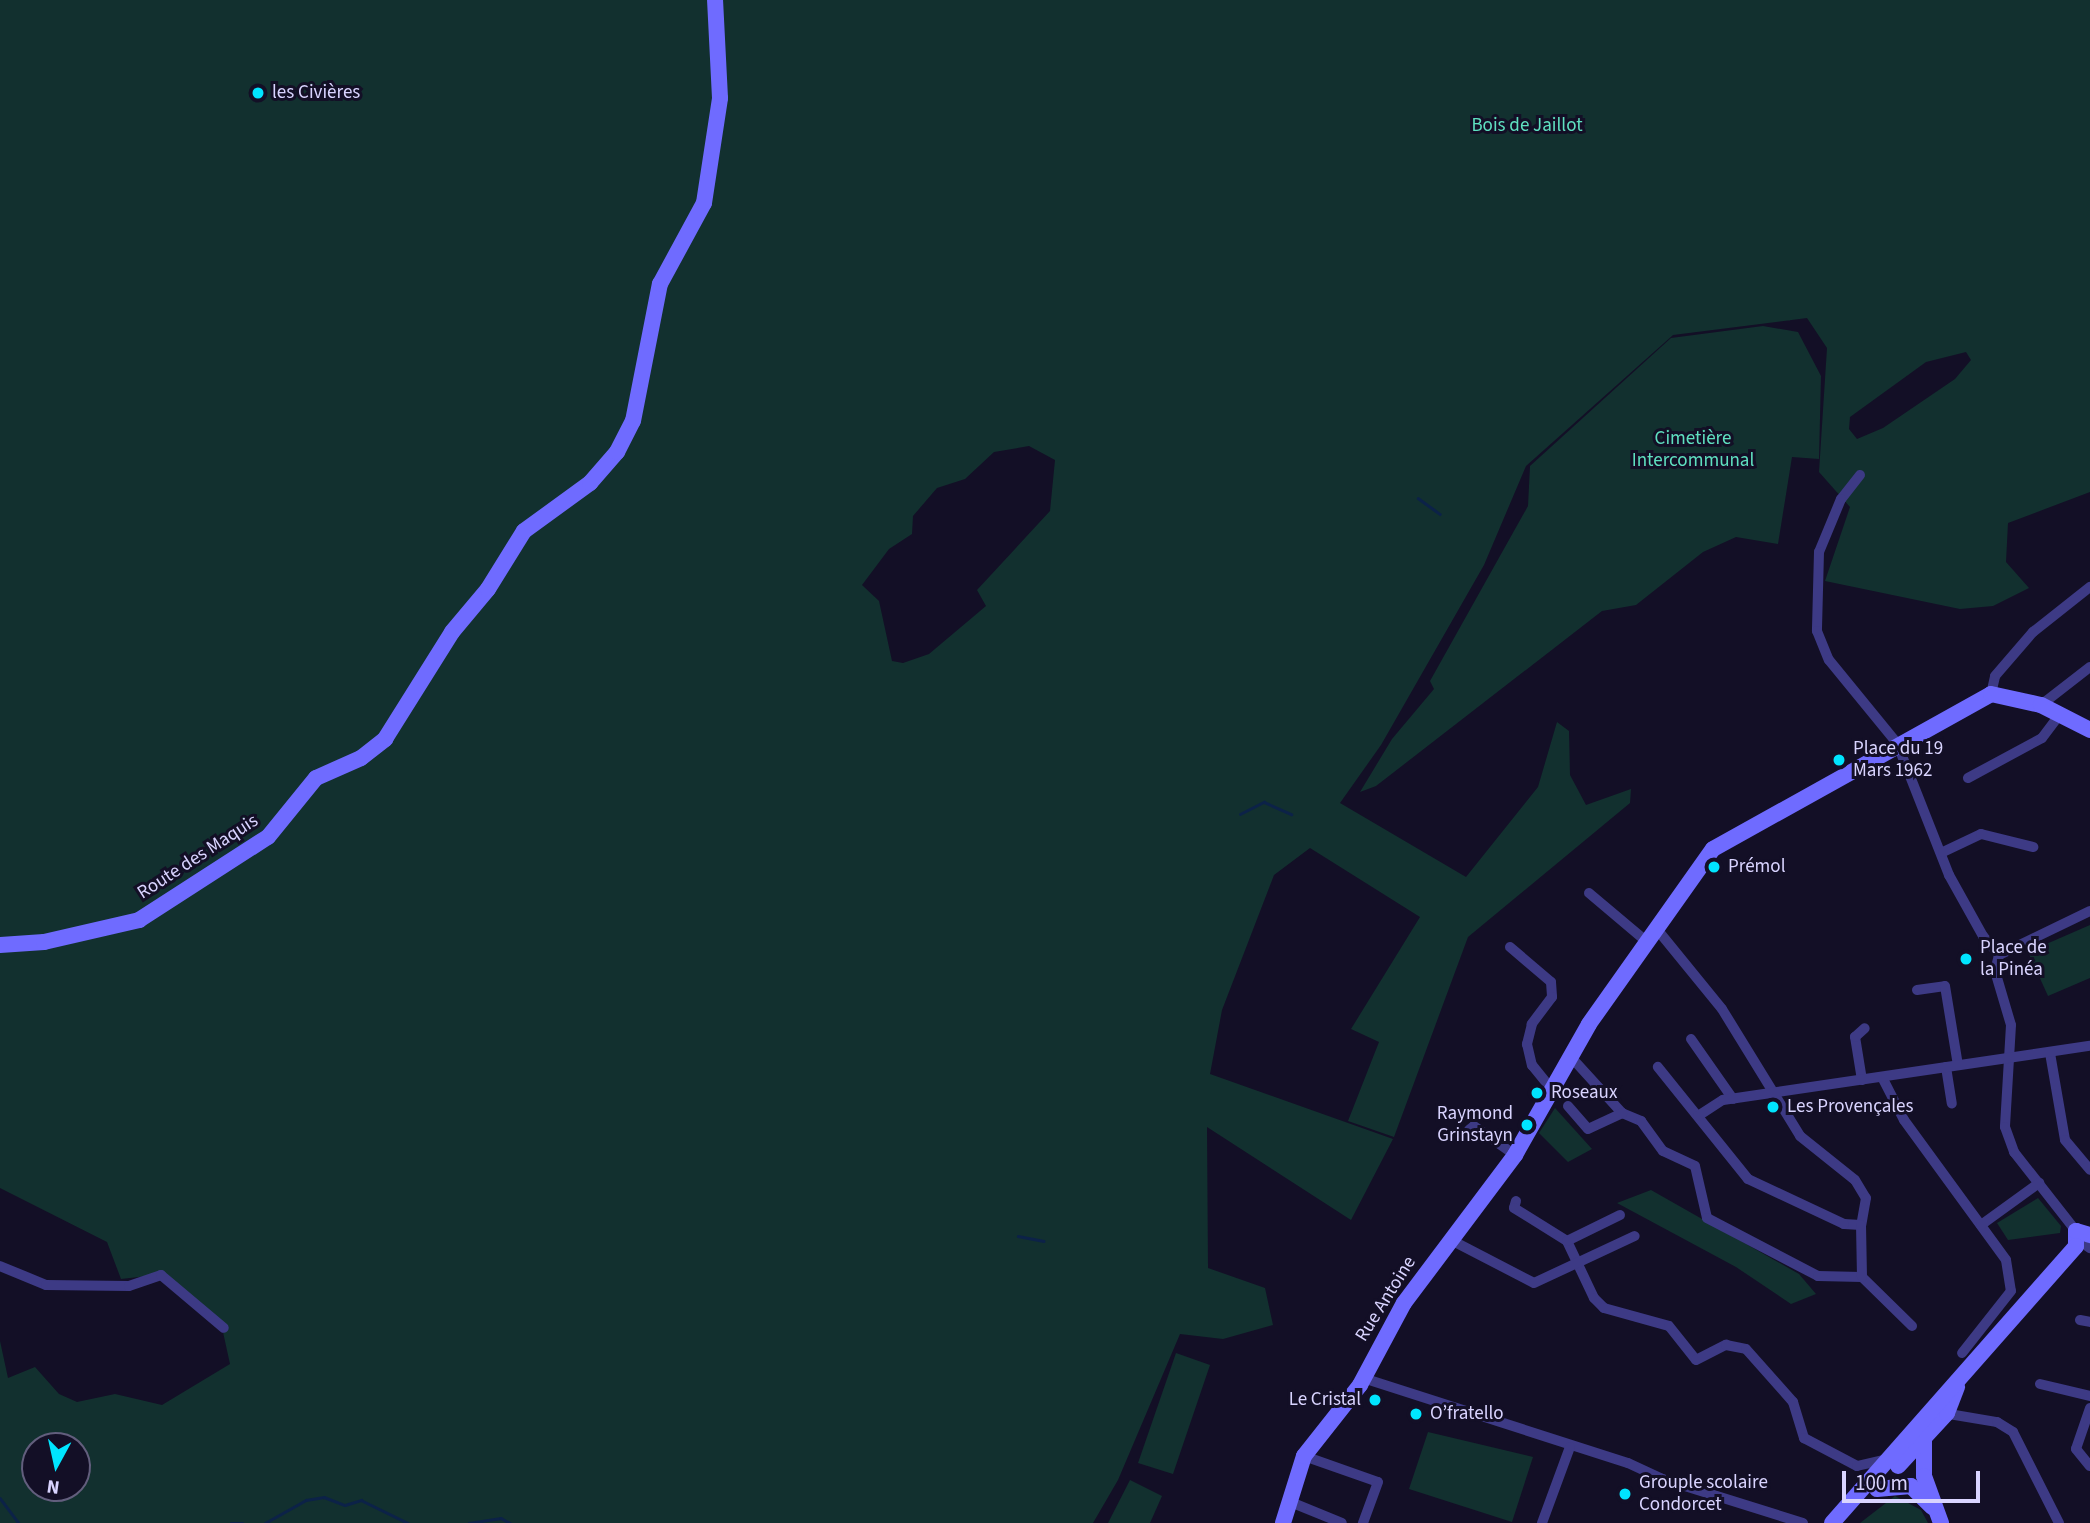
<!DOCTYPE html>
<meta charset="utf-8">
<style>
body{margin:0}
#map{position:relative;width:2090px;height:1523px;overflow:hidden;background:#130f26;font-family:"Source Sans 3",sans-serif}
div>[style]{position:absolute}
.green>*{inset:0;background:#12302f}
.stream>*{height:2.5px;margin:-1.25px;padding:0 1.25px;transform-origin:1.25px;border-radius:1.25px;background:#0c2248}
.street>*{height:10px;margin:-5px;padding:0 5px;transform-origin:5px;border-radius:5px;background:#3d3a85}
.secondary>*{height:16px;margin:-8px;padding:0 8px;transform-origin:8px;border-radius:8px;background:#6f6bff}
.dots>*{width:19px;height:19px;translate:-50% -50%;box-sizing:border-box;border:4px solid #130f26;border-radius:50%}
span{translate:-50% -50%;white-space:nowrap;text-align:center;line-height:1.15;-webkit-text-stroke:6px #130f26;paint-order:stroke}
.poi-label{font-size:19px;color:#d9d4ff}
.left{translate:0 -50%;text-align:left}
.right{translate:-100% -50%;text-align:right}
.park-label{font-size:19px;color:#5fe0c0}
.street-label{font-size:19px;color:#d9d4ff}
.north{position:absolute;left:21px;top:1432px;width:70px;height:70px;box-sizing:border-box;background:#130f26;border:2px solid #625e7d;border-radius:50%;rotate:188deg;font-size:19px;font-weight:700;line-height:28px;text-align:center;color:#d9d4ff}
.north::after{content:'';display:block;margin:auto;width:24px;height:32px;background:#00e5ff;clip-path:polygon(50% 0,100% 100%,50% 72%,0 100%)}
.scale{position:absolute;left:1842px;top:1471px;width:138px;height:32px;box-sizing:border-box;border:4px solid #d9d4ff;border-top:0;padding-left:9px;font-size:21px;line-height:24px;white-space:nowrap;color:#d9d4ff;-webkit-text-stroke:5px #130f26;paint-order:stroke}
</style>
<div id="map">
<div class="green">
<div style="clip-path:polygon(evenodd,0 0,2090px 0,2090px 492px,2008px 523px,2006px 562px,2029px 588px,1993px 606px,1960px 609px,1825px 581px,1850px 507px,1819px 472px,1827px 348px,1807px 318px,1673px 335px,1526px 466px,1484px 565px,1381px 745px,1340px 803px,1466px 877px,1538px 787px,1557px 722px,1569px 731px,1570px 775px,1586px 805px,1631px 789px,1630px 803px,1468px 937px,1394px 1137px,1348px 1121px,1379px 1042px,1351px 1029px,1420px 917px,1310px 848px,1274px 875px,1222px 1010px,1210px 1074px,1393px 1139px,1351px 1220px,1207px 1127px,1208px 1268px,1265px 1288px,1273px 1325px,1223px 1339px,1180px 1334px,1118px 1480px,1093px 1523px,0 1523px,0 1341px,8px 1378px,35px 1367px,59px 1394px,77px 1402px,115px 1394px,162px 1405px,230px 1364px,223px 1332px,156px 1275px,121px 1279px,107px 1242px,0 1188px,0 0,1966px 352px,1971px 360px,1955px 379px,1883px 428px,1857px 439px,1849px 429px,1850px 417px,1926px 362px,1966px 352px,0 0,1029px 446px,1055px 460px,1050px 511px,977px 590px,986px 606px,929px 654px,903px 663px,892px 661px,879px 601px,862px 585px,889px 549px,912px 534px,913px 516px,937px 488px,965px 479px,994px 452px,1029px 446px,0 0,35px 1446px,77px 1446px,77px 1488px,35px 1488px,35px 1446px)"></div>
<div style="clip-path:polygon(1763px 326px,1798px 332px,1821px 376px,1819px 459px,1792px 457px,1778px 544px,1736px 537px,1703px 552px,1636px 605px,1602px 611px,1376px 786px,1360px 792px,1392px 739px,1434px 689px,1430px 681px,1528px 506px,1530px 466px,1671px 338px)"></div>
<div style="clip-path:polygon(2090px 925px,2090px 978px,2048px 996px,2028px 952px)"></div>
<div style="clip-path:polygon(1555px 1108px,1592px 1149px,1568px 1162px,1539px 1133px)"></div>
<div style="clip-path:polygon(1651px 1190px,1799px 1274px,1816px 1294px,1791px 1304px,1736px 1267px,1617px 1203px)"></div>
<div style="clip-path:polygon(2038px 1198px,2061px 1226px,2060px 1233px,2008px 1240px,1997px 1223px)"></div>
<div style="clip-path:polygon(1176px 1353px,1210px 1365px,1173px 1474px,1138px 1463px)"></div>
<div style="clip-path:polygon(1428px 1432px,1533px 1457px,1512px 1522px,1409px 1489px)"></div>
<div style="clip-path:polygon(1130px 1480px,1162px 1496px,1150px 1523px,1108px 1523px)"></div>
<div style="clip-path:polygon(1895px 1496px,1921px 1510px,1928px 1523px,1860px 1523px)"></div>
</div>
<div class="stream">
<div style="left:1418px;top:498px;width:27px;rotate:36deg"></div>
<div style="left:1240px;top:814px;width:27px;rotate:-27deg"></div>
<div style="left:1264px;top:802px;width:30px;rotate:24deg"></div>
<div style="left:1018px;top:1236px;width:26px;rotate:11deg"></div>
<div style="left:0;top:1498px;width:31px;rotate:53deg"></div>
<div style="left:231px;top:1523px;width:12px"></div>
<div style="left:265px;top:1523px;width:47px;rotate:-29.3deg"></div>
<div style="left:306px;top:1500px;width:18px;rotate:-9deg"></div>
<div style="left:324px;top:1497px;width:22px;rotate:21deg"></div>
<div style="left:345px;top:1505px;width:17px;rotate:-17deg"></div>
<div style="left:361px;top:1500px;width:52px;rotate:26.1deg"></div>
<div style="left:469px;top:1523px;width:32px;rotate:-9deg"></div>
<div style="left:501px;top:1518px;width:10px;rotate:29deg"></div>
</div>
<div class="street">
<div style="left:1860px;top:475px;width:31px;rotate:128deg"></div>
<div style="left:1841px;top:499px;width:57px;rotate:112.5deg"></div>
<div style="left:1819px;top:552px;width:79px;rotate:91.5deg"></div>
<div style="left:1817px;top:631px;width:31px;rotate:68deg"></div>
<div style="left:1829px;top:660px;width:107px;rotate:50.7deg"></div>
<div style="left:1897px;top:743px;width:142px;rotate:68.5deg"></div>
<div style="left:1949px;top:875px;width:70px;rotate:60.9deg"></div>
<div style="left:1983px;top:936px;width:25px;rotate:50deg"></div>
<div style="left:1991px;top:694px;width:18px;rotate:-77deg"></div>
<div style="left:1995px;top:676px;width:58px;rotate:-49.2deg"></div>
<div style="left:2033px;top:632px;width:73px;rotate:-38.3deg"></div>
<div style="left:2041px;top:705px;width:62px;rotate:-37.8deg"></div>
<div style="left:1968px;top:778px;width:84px;rotate:-28.4deg"></div>
<div style="left:2042px;top:738px;width:31px;rotate:-53deg"></div>
<div style="left:1943px;top:852px;width:42px;rotate:-25.3deg"></div>
<div style="left:1981px;top:834px;width:54px;rotate:14deg"></div>
<div style="left:1589px;top:893px;width:75px;rotate:40.1deg"></div>
<div style="left:1656px;top:928px;width:104px;rotate:50.8deg"></div>
<div style="left:1722px;top:1009px;width:149px;rotate:58.4deg"></div>
<div style="left:1800px;top:1136px;width:70px;rotate:38.7deg"></div>
<div style="left:1855px;top:1180px;width:21px;rotate:59deg"></div>
<div style="left:1866px;top:1198px;width:27px;rotate:100deg"></div>
<div style="left:1861px;top:1225px;width:17px;rotate:-177deg"></div>
<div style="left:1844px;top:1224px;width:106px;rotate:-154.9deg"></div>
<div style="left:1748px;top:1179px;width:144px;rotate:-128.8deg"></div>
<div style="left:1510px;top:947px;width:54px;rotate:40.5deg"></div>
<div style="left:1551px;top:982px;width:15px;rotate:86deg"></div>
<div style="left:1552px;top:997px;width:34px;rotate:127deg"></div>
<div style="left:1532px;top:1024px;width:21px;rotate:104deg"></div>
<div style="left:1527px;top:1044px;width:22px;rotate:77deg"></div>
<div style="left:1532px;top:1065px;width:33px;rotate:51deg"></div>
<div style="left:1999px;top:955px;width:16px;rotate:104deg"></div>
<div style="left:1995px;top:971px;width:56px;rotate:73.5deg"></div>
<div style="left:2011px;top:1025px;width:102px;rotate:93.4deg"></div>
<div style="left:2005px;top:1127px;width:27px;rotate:70deg"></div>
<div style="left:2014px;top:1152px;width:100px;rotate:51.9deg"></div>
<div style="left:1999px;top:955px;width:101px;rotate:-25.8deg"></div>
<div style="left:1917px;top:990px;width:28px;rotate:-8deg"></div>
<div style="left:1945px;top:986px;width:80px;rotate:80.7deg"></div>
<div style="left:1691px;top:1039px;width:73px;rotate:55deg"></div>
<div style="left:2050px;top:1053px;width:88px;rotate:80.2deg"></div>
<div style="left:2065px;top:1140px;width:39px;rotate:50deg"></div>
<div style="left:1571px;top:1057px;width:76px;rotate:47.7deg"></div>
<div style="left:1622px;top:1113px;width:21px;rotate:23deg"></div>
<div style="left:1641px;top:1121px;width:37px;rotate:54deg"></div>
<div style="left:1663px;top:1151px;width:35px;rotate:25deg"></div>
<div style="left:1695px;top:1166px;width:53px;rotate:77deg"></div>
<div style="left:1707px;top:1218px;width:125px;rotate:27.6deg"></div>
<div style="left:1818px;top:1276px;width:44px;rotate:1.3deg"></div>
<div style="left:1862px;top:1277px;width:70px;rotate:44.4deg"></div>
<div style="left:1946px;top:1067px;width:37px;rotate:81deg"></div>
<div style="left:1882px;top:1077px;width:48px;rotate:62.9deg"></div>
<div style="left:1904px;top:1120px;width:173px;rotate:53.9deg"></div>
<div style="left:2006px;top:1260px;width:31px;rotate:81deg"></div>
<div style="left:2011px;top:1291px;width:79px;rotate:128.3deg"></div>
<div style="left:1862px;top:1080px;width:44px;rotate:-99.2deg"></div>
<div style="left:1855px;top:1037px;width:13px;rotate:-42deg"></div>
<div style="left:1568px;top:1106px;width:30px;rotate:49deg"></div>
<div style="left:1588px;top:1129px;width:38px;rotate:-25deg"></div>
<div style="left:1698px;top:1116px;width:30px;rotate:-33deg"></div>
<div style="left:1723px;top:1100px;width:371px;rotate:-8.4deg"></div>
<div style="left:1469px;top:1130px;width:6px;rotate:-39deg"></div>
<div style="left:1474px;top:1126px;width:50px;rotate:35.3deg"></div>
<div style="left:1516px;top:1201px;width:7px;rotate:106deg"></div>
<div style="left:1514px;top:1208px;width:62px;rotate:31.9deg"></div>
<div style="left:1567px;top:1241px;width:63px;rotate:64.7deg"></div>
<div style="left:1594px;top:1298px;width:14px;rotate:45deg"></div>
<div style="left:1604px;top:1308px;width:67px;rotate:15.5deg"></div>
<div style="left:1669px;top:1326px;width:43px;rotate:51.5deg"></div>
<div style="left:1696px;top:1360px;width:34px;rotate:-27deg"></div>
<div style="left:1726px;top:1345px;width:20px;rotate:11deg"></div>
<div style="left:1746px;top:1349px;width:71px;rotate:48.4deg"></div>
<div style="left:1793px;top:1402px;width:38px;rotate:73deg"></div>
<div style="left:1804px;top:1438px;width:60px;rotate:27.8deg"></div>
<div style="left:1857px;top:1466px;width:31px;rotate:-13deg"></div>
<div style="left:1861px;top:1225px;width:52px;rotate:88.9deg"></div>
<div style="left:1981px;top:1225px;width:72px;rotate:-35.9deg"></div>
<div style="left:1451px;top:1240px;width:93px;rotate:27.4deg"></div>
<div style="left:1534px;top:1283px;width:111px;rotate:-25deg"></div>
<div style="left:1567px;top:1241px;width:59px;rotate:-26.1deg"></div>
<div style="left:2087px;top:1246px;width:4px;rotate:34deg"></div>
<div style="left:0;top:1266px;width:50px;rotate:22.4deg"></div>
<div style="left:46px;top:1285px;width:83px;rotate:0.7deg"></div>
<div style="left:129px;top:1286px;width:34px;rotate:-19deg"></div>
<div style="left:161px;top:1275px;width:82px;rotate:40.1deg"></div>
<div style="left:2080px;top:1320px;width:10px;rotate:11deg"></div>
<div style="left:1363px;top:1378px;width:278px;rotate:17.8deg"></div>
<div style="left:1628px;top:1463px;width:38px;rotate:25deg"></div>
<div style="left:2040px;top:1384px;width:51px;rotate:13.5deg"></div>
<div style="left:2090px;top:1408px;width:43px;rotate:108.9deg"></div>
<div style="left:2076px;top:1449px;width:22px;rotate:51deg"></div>
<div style="left:1943px;top:1413px;width:55px;rotate:9.5deg"></div>
<div style="left:1997px;top:1422px;width:19px;rotate:32deg"></div>
<div style="left:2013px;top:1432px;width:102px;rotate:63.2deg"></div>
<div style="left:1304px;top:1456px;width:78px;rotate:19.4deg"></div>
<div style="left:1378px;top:1482px;width:44px;rotate:110.1deg"></div>
<div style="left:1656px;top:1477px;width:154px;rotate:17.4deg"></div>
<div style="left:1288px;top:1501px;width:58px;rotate:22.2deg"></div>
<div style="left:1542px;top:1523px;width:81px;rotate:-69.8deg"></div>
</div>
<div class="secondary">
<div style="left:0;top:945px;width:44px;rotate:-3.9deg"></div>
<div style="left:44px;top:942px;width:98px;rotate:-13deg"></div>
<div style="left:139px;top:920px;width:153px;rotate:-32.8deg"></div>
<div style="left:268px;top:837px;width:76px;rotate:-50.9deg"></div>
<div style="left:316px;top:778px;width:49px;rotate:-24deg"></div>
<div style="left:361px;top:758px;width:31px;rotate:-38deg"></div>
<div style="left:385px;top:739px;width:126px;rotate:-57.9deg"></div>
<div style="left:452px;top:632px;width:56px;rotate:-50.1deg"></div>
<div style="left:488px;top:589px;width:68px;rotate:-58.2deg"></div>
<div style="left:524px;top:531px;width:82px;rotate:-36deg"></div>
<div style="left:590px;top:483px;width:41px;rotate:-48.9deg"></div>
<div style="left:617px;top:452px;width:35px;rotate:-63deg"></div>
<div style="left:633px;top:421px;width:140px;rotate:-78.9deg"></div>
<div style="left:660px;top:284px;width:92px;rotate:-61.5deg"></div>
<div style="left:704px;top:203px;width:106px;rotate:-81.3deg"></div>
<div style="left:720px;top:98px;width:98px;rotate:-92.9deg"></div>
<div style="left:2076px;top:1246px;width:15px;rotate:-90deg"></div>
<div style="left:2076px;top:1231px;width:15px;rotate:16deg"></div>
<div style="left:1924px;top:1440px;width:36px;rotate:90deg"></div>
<div style="left:1924px;top:1476px;width:50px;rotate:70.1deg"></div>
<div style="left:1898px;top:1466px;width:72px;rotate:-47.2deg"></div>
<div style="left:1947px;top:1413px;width:28px;rotate:-69deg"></div>
<div style="left:1877px;top:1489px;width:34px;rotate:-5deg"></div>
<div style="left:1911px;top:1486px;width:30px;rotate:45deg"></div>
<div style="left:1283px;top:1523px;width:70px;rotate:-72.6deg"></div>
<div style="left:1304px;top:1456px;width:90px;rotate:-51.7deg"></div>
<div style="left:1360px;top:1385px;width:93px;rotate:-61.8deg"></div>
<div style="left:1404px;top:1303px;width:185px;rotate:-53.1deg"></div>
<div style="left:1515px;top:1155px;width:150px;rotate:-60.5deg"></div>
<div style="left:1589px;top:1024px;width:214px;rotate:-54.7deg"></div>
<div style="left:1713px;top:849px;width:318px;rotate:-29.1deg"></div>
<div style="left:1991px;top:694px;width:51px;rotate:12.4deg"></div>
<div style="left:2041px;top:705px;width:55px;rotate:27deg"></div>
<div style="left:1832px;top:1523px;width:369px;rotate:-48.6deg"></div>
</div>
<div class="dots">
<div style="left:258px;top:93px;background:#00e5ff"></div>
<div style="left:1839px;top:760px;background:#00e5ff"></div>
<div style="left:1714px;top:867px;background:#00e5ff"></div>
<div style="left:1966px;top:959px;background:#00e5ff"></div>
<div style="left:1537px;top:1093px;background:#00e5ff"></div>
<div style="left:1773px;top:1107px;background:#00e5ff"></div>
<div style="left:1527px;top:1125px;background:#00e5ff"></div>
<div style="left:1375px;top:1400px;background:#00e5ff"></div>
<div style="left:1416px;top:1414px;background:#00e5ff"></div>
<div style="left:1625px;top:1494px;background:#00e5ff"></div>
</div>
<div class="poi-label">
<span class="left" style="left:272px;top:93px">les Civières</span>
<span class="left" style="left:1853px;top:760px">Place du 19<br>Mars 1962</span>
<span class="left" style="left:1728px;top:867px">Prémol</span>
<span class="left" style="left:1980px;top:959px">Place de<br>la Pinéa</span>
<span class="left" style="left:1551px;top:1093px">Roseaux</span>
<span class="left" style="left:1787px;top:1107px">Les Provençales</span>
<span class="right" style="left:1513px;top:1125px">Raymond<br>Grinstayn</span>
<span class="right" style="left:1361px;top:1400px">Le Cristal</span>
<span class="left" style="left:1430px;top:1414px">O’fratello</span>
<span class="left" style="left:1639px;top:1494px">Grouple scolaire<br>Condorcet</span>
</div>
<div class="park-label">
<span style="left:1527px;top:126px">Bois de Jaillot</span>
<span style="left:1693px;top:450px">Cimetière<br>Intercommunal</span>
</div>
<div class="street-label">
<span style="left:198px;top:857px;rotate:-33deg">Route des Maquis</span>
<span style="left:1386px;top:1299px;rotate:-58deg">Rue Antoine</span>
</div>
<div class="north">N</div>
<div class="scale">100 m</div>
</div>
